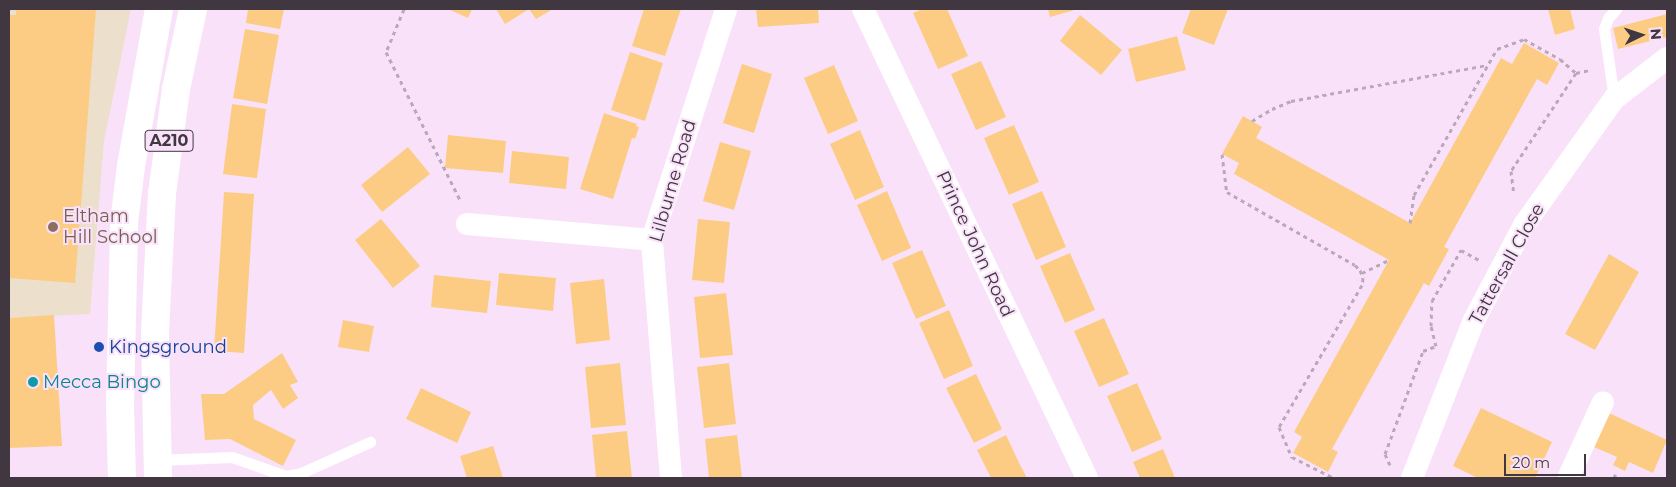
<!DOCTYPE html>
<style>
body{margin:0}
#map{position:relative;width:1676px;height:487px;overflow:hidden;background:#f9e2f9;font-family:Montserrat,sans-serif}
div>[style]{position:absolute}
.education>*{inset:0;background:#ecdfcb}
.building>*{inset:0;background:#fccc84}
.path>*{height:3px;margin-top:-1.5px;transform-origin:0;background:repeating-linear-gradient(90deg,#bba9bb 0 4px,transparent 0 8px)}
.service>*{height:11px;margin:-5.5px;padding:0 5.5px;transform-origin:5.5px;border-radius:5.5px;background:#fff}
.minor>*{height:22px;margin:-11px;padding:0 11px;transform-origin:11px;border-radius:11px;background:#fff}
.primary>*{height:28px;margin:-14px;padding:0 14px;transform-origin:14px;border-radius:14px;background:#fff}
.dots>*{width:14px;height:14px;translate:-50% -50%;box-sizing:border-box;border:2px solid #f9e2f9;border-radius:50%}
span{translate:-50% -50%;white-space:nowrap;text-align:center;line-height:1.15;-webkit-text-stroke:4px #f9e2f9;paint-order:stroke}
.shield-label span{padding:1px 4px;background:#f9e2f9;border:1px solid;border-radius:4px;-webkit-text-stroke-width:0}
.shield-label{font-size:16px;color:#403740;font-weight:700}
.street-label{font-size:18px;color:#403740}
.education-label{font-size:18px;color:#785e54}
.left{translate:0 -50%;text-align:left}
.transit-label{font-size:18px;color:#164399}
.culture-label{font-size:18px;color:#0d838f}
.frame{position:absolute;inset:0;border:10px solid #403740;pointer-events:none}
.north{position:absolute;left:1616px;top:10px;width:50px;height:50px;-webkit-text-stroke:4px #f9e2f9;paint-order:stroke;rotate:86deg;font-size:14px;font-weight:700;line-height:20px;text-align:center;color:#403740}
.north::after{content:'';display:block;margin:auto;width:18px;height:22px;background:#403740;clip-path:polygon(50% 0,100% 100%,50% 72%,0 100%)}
.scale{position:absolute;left:1504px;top:454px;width:82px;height:22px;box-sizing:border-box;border:2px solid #403740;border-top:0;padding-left:6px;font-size:15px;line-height:18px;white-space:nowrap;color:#403740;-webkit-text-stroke:4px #f9e2f9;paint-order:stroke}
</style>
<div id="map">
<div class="education">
<div style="clip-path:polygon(9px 9px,131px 9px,104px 141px,90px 314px,9px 318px)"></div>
</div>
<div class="building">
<div style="clip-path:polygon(16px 9px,96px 9px,75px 283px,9px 278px,9px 15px,16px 15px)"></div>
<div style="clip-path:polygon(248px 9px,284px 9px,280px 29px,246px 23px)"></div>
<div style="clip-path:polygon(448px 9px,472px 9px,468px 18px)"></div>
<div style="clip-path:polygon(496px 9px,553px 9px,536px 19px,529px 9px,505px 24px)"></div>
<div style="clip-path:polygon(644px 9px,681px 9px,665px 56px,632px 46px)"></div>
<div style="clip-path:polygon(756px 9px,818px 9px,819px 23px,758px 27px)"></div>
<div style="clip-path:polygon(922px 9px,947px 9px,968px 56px,938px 69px,913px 13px)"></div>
<div style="clip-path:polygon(1048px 9px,1078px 9px,1050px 17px)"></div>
<div style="clip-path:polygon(1191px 9px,1228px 9px,1214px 45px,1182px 33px)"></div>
<div style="clip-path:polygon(1548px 9px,1570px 9px,1575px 29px,1555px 35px)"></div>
<div style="clip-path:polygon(1667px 14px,1667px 37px,1618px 49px,1613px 28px)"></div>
<div style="clip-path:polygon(1080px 15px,1122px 50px,1101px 75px,1060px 41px)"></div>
<div style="clip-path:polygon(245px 29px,279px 35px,267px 104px,233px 98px)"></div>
<div style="clip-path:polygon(1177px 36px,1186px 70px,1136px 82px,1128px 49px)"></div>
<div style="clip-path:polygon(1524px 43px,1559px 63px,1547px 85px,1537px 79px,1444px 247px,1449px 249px,1429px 286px,1424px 283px,1332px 449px,1338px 452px,1328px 472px,1293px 453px,1302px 437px,1294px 432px,1389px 260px,1234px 174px,1239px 163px,1222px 154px,1243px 116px,1262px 127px,1256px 138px,1410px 223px,1501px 58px,1512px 64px)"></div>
<div style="clip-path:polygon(630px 52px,663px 63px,645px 121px,611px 110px)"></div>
<div style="clip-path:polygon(981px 61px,1006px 117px,976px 130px,951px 74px)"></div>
<div style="clip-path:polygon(742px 64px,772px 74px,754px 133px,723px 123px)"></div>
<div style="clip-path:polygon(834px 65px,858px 121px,828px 134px,804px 78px)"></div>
<div style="clip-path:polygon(232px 104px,266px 109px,257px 178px,223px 174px)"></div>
<div style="clip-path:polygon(604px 113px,637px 124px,636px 126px,639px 127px,635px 139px,632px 138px,613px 199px,580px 189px)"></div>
<div style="clip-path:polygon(1014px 125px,1039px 182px,1009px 195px,984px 138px)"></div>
<div style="clip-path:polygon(860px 130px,884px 187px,855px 200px,830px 144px)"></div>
<div style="clip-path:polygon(448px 135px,506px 141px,503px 173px,445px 168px)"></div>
<div style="clip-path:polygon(720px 142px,751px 151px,734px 210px,703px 201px)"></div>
<div style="clip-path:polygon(408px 147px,430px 174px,382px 212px,361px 185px)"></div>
<div style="clip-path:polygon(512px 151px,569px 157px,566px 189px,509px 183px)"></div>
<div style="clip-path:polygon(887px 191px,911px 248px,882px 261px,857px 205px)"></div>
<div style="clip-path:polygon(1042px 191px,1066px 247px,1036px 260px,1012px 204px)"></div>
<div style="clip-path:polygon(224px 192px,254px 194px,244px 353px,214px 351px)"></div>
<div style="clip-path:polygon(381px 219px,420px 266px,393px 288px,355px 240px)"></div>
<div style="clip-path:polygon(698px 219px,730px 222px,724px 283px,692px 280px)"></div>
<div style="clip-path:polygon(922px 250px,946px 306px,916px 319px,892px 263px)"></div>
<div style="clip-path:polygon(1070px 253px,1095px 310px,1065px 323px,1040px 266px)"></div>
<div style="clip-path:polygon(1609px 254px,1639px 272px,1595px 350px,1565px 334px)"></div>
<div style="clip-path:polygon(499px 273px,556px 278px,553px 311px,496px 305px)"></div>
<div style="clip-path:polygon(434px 275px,491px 281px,487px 313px,431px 307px)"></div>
<div style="clip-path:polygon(604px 279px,610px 340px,576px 344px,570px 283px)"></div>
<div style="clip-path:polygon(726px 293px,733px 355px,700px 358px,694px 297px)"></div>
<div style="clip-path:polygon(949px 310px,973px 366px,944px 379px,919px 323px)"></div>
<div style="clip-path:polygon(54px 315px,62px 446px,9px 448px,9px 318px)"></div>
<div style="clip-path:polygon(1104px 318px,1129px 374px,1099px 387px,1074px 331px)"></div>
<div style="clip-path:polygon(343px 320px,374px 326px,369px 352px,338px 347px)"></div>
<div style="clip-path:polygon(282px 353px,298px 382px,290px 385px,298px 398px,283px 409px,271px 390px,253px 405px,254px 419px,296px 440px,283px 466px,230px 439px,205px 440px,201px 394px,224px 394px)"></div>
<div style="clip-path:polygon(620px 363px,626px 425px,591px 428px,585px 367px)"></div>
<div style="clip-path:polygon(729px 363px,736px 424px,704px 428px,697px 367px)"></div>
<div style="clip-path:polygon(976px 374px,1002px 429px,974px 443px,946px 388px)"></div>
<div style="clip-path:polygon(1137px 383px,1162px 439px,1132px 452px,1107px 396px)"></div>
<div style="clip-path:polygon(421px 388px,471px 412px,457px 443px,406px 419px)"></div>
<div style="clip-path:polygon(1481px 408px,1552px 442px,1535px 478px,1478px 478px,1453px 466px)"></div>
<div style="clip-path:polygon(1609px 413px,1667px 440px,1653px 473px,1629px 462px,1625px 471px,1613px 465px,1617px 457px,1594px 447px)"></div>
<div style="clip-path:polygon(627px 431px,632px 478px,596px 478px,592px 435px)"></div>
<div style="clip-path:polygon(737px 435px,742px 478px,709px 478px,705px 439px)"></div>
<div style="clip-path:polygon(1006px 435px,1019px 463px,1027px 478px,991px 478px,977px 450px)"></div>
<div style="clip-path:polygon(493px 446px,503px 478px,467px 478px,460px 456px)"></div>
<div style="clip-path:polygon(1163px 449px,1175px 478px,1140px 478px,1133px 462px)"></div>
</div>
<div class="path">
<div style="left:404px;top:9px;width:47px;rotate:112.7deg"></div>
<div style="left:386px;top:52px;width:165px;rotate:63.4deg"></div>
<div style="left:1576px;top:73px;width:14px;rotate:-12deg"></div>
<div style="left:1252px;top:121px;width:23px;rotate:-31deg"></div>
<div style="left:1272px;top:109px;width:21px;rotate:-23deg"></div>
<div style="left:1291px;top:101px;width:200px;rotate:-10.4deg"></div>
<div style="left:1222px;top:154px;width:38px;rotate:83deg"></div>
<div style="left:1227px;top:192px;width:147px;rotate:29.7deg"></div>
<div style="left:1355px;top:265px;width:7px;rotate:45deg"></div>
<div style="left:1360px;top:270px;width:9px;rotate:69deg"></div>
<div style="left:1363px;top:278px;width:7px;rotate:98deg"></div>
<div style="left:1362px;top:285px;width:164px;rotate:120.3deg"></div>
<div style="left:1279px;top:427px;width:33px;rotate:67deg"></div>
<div style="left:1292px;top:457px;width:47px;rotate:26.6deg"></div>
<div style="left:1410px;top:223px;width:28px;rotate:-82deg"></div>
<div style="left:1414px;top:195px;width:168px;rotate:-60.4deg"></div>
<div style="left:1497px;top:49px;width:29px;rotate:-20deg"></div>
<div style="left:1524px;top:39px;width:41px;rotate:29.1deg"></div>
<div style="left:1560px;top:59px;width:21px;rotate:41deg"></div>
<div style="left:1576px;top:73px;width:118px;rotate:123.6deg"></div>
<div style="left:1511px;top:171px;width:23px;rotate:83deg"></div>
<div style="left:1362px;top:273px;width:30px;rotate:-26deg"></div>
<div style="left:1390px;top:465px;width:12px;rotate:-114deg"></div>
<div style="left:1385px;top:454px;width:110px;rotate:-69.7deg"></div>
<div style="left:1423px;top:351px;width:14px;rotate:-21deg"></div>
<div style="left:1436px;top:346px;width:21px;rotate:-104deg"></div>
<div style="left:1431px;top:326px;width:25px;rotate:-88deg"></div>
<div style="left:1432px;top:301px;width:59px;rotate:-60.4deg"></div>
<div style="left:1461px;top:250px;width:21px;rotate:29deg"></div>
<div style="left:1614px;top:478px;width:5px;rotate:-68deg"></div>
</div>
<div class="service">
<div style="left:1614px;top:99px;width:71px;rotate:-98.1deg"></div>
<div style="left:1604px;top:29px;width:12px;rotate:-70deg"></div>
<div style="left:1608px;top:18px;width:12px;rotate:-48deg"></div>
<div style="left:157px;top:460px;width:75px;rotate:-2.3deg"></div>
<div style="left:232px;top:457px;width:57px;rotate:19.4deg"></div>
<div style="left:286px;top:476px;width:15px;rotate:-11deg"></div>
<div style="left:301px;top:473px;width:76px;rotate:-24.2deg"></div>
</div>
<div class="minor">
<div style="left:863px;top:9px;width:520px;rotate:64.47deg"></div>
<div style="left:467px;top:224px;width:186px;rotate:4.9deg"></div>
<div style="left:1569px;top:476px;width:81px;rotate:-65.3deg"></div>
<div style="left:671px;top:478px;width:239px;rotate:-94.6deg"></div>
<div style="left:652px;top:240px;width:243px;rotate:-72.2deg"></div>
<div style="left:1412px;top:478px;width:170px;rotate:-68.6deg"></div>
<div style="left:1474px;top:320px;width:107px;rotate:-62.2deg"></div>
<div style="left:1524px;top:225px;width:155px;rotate:-54.5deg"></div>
<div style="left:1614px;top:99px;width:67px;rotate:-37.7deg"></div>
</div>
<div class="primary">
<div style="left:122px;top:478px;width:72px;rotate:-91.6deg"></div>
<div style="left:120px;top:406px;width:183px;rotate:-88.7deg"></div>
<div style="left:124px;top:223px;width:57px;rotate:-83deg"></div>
<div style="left:131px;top:166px;width:159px;rotate:-79.9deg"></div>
<div style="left:158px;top:478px;width:146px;rotate:-91.2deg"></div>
<div style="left:155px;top:332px;width:138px;rotate:-87.1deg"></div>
<div style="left:162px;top:194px;width:106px;rotate:-82.4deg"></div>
<div style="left:176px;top:89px;width:82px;rotate:-78deg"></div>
</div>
<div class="dots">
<div style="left:53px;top:227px;background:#8d6e63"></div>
<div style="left:99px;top:347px;background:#1a4fb4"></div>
<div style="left:33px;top:382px;background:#0f9aa8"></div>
</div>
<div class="shield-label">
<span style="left:169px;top:141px">A210</span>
</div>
<div class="street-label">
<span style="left:673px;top:181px;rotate:-74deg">Lilburne Road</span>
<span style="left:975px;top:244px;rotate:65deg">Prince John Road</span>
<span style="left:1507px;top:264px;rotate:-61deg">Tattersall Close</span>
</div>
<div class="education-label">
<span class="left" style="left:63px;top:227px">Eltham<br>Hill School</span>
</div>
<div class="transit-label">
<span class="left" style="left:109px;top:347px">Kingsground</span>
</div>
<div class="culture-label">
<span class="left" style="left:43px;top:382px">Mecca Bingo</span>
</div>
<div class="frame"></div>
<div class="north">N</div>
<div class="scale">20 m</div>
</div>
